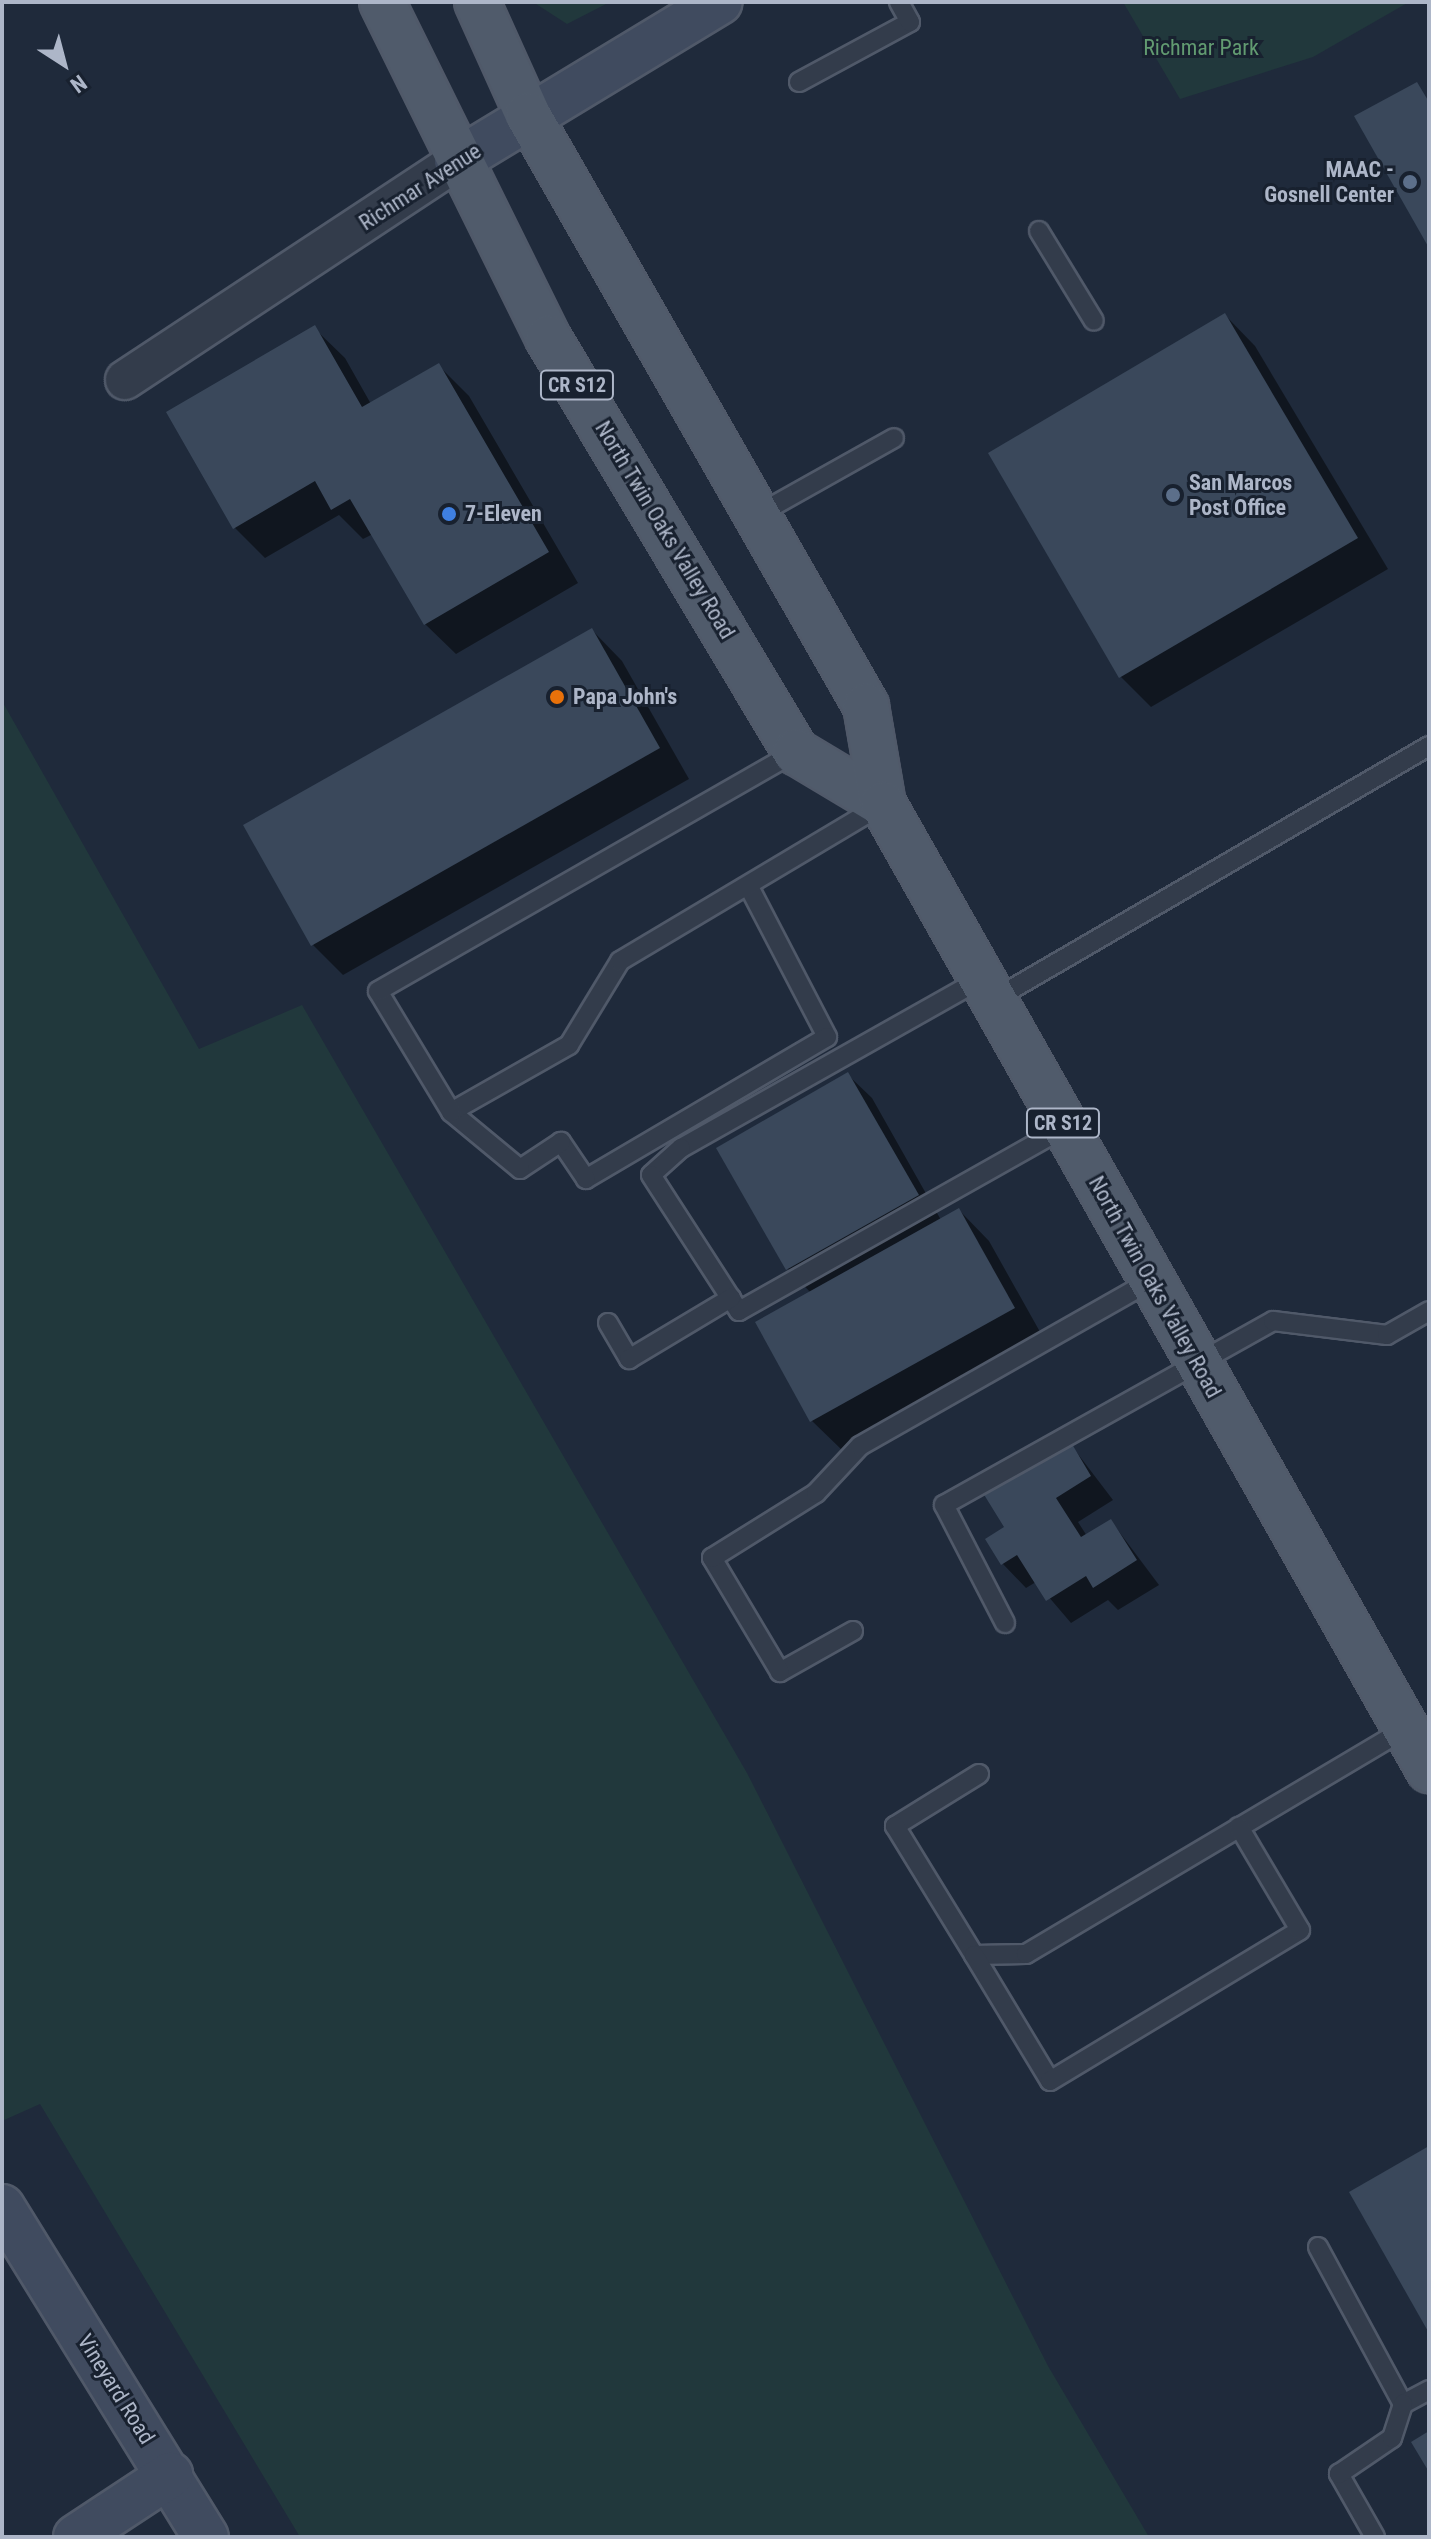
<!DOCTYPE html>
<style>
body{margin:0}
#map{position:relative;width:1431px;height:2539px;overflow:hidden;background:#1f2a3b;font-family:"Roboto Condensed",sans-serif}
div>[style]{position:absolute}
.green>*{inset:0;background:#21383c}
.shadow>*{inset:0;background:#0007}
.building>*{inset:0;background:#3a485b}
.roads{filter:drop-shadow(2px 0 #505969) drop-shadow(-2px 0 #505969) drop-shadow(0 2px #505969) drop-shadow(0 -2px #505969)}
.lane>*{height:18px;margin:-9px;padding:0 9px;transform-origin:9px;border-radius:9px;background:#333c4b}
.street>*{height:38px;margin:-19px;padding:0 19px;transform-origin:19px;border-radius:19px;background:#333c4b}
.secondary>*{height:44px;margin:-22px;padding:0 22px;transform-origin:22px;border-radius:22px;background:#404b5f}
.primary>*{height:44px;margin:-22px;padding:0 22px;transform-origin:22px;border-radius:22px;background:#505b6b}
.dots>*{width:22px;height:22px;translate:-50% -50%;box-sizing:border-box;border:4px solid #18212f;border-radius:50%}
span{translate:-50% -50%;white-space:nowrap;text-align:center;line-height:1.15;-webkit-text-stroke:6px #18212f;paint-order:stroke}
.shield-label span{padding:2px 6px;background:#18212f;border:2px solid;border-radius:6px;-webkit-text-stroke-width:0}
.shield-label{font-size:20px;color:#adb6c8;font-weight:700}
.park-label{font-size:22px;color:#629b71}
.poi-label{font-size:22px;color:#adb6c8;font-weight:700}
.right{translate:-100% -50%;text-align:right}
.left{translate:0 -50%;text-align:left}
.street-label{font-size:22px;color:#adb6c8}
.frame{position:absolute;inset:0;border:4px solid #adb6c8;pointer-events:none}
.north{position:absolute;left:24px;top:24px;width:80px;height:80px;-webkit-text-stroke:6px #18212f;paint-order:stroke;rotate:144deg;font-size:22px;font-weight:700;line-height:32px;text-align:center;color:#adb6c8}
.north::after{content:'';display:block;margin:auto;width:28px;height:36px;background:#adb6c8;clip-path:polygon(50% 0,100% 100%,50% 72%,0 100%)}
</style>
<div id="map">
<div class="green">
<div style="clip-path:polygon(533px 2px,610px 2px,567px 24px)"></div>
<div style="clip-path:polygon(1123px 2px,1409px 2px,1313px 57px,1180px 99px)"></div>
<div style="clip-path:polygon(2px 701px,199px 1049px,302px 1005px,747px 1773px,1048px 2366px,1149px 2537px,300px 2537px,40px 2104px,2px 2121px)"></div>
</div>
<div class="shadow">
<div style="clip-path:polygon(1225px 315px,1255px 346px,1388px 569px,1151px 707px,1121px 677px)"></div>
<div style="clip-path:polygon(314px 328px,345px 358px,371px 404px,438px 365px,469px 396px,578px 583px,456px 654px,425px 624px,373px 534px,363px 539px,339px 515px,265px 558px,235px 528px)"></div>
<div style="clip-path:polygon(592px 630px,622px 661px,689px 779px,343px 975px,313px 945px)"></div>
<div style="clip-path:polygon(848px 1075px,872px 1098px,941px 1220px,959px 1210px,989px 1241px,1044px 1339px,843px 1451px,812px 1421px,811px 1293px,788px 1269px,718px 1149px)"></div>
<div style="clip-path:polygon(1068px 1441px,1113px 1500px,1078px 1522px,1087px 1536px,1111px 1521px,1159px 1585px,1118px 1610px,1108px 1600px,1071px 1623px,1036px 1582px,1026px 1588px,1003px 1564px,1006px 1528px)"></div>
</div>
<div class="building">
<div style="clip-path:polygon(1417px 82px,1429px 102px,1429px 248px,1354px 116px)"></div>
<div style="clip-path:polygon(1225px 313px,1358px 538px,1119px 678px,988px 453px)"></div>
<div style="clip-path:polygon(315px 325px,362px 407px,439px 363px,549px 552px,424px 625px,350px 499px,331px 510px,315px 481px,233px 529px,166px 412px)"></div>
<div style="clip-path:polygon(592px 628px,660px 748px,311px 946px,243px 825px)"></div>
<div style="clip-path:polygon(848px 1072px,919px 1195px,786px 1270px,716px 1148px)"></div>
<div style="clip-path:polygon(959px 1208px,1015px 1308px,810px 1422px,755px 1322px)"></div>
<div style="clip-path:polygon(1069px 1439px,1091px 1476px,1056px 1498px,1081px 1537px,1111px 1519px,1137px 1560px,1093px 1588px,1086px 1576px,1046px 1601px,1017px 1555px,1001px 1565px,985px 1539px,1004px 1527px,983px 1493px)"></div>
<div style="clip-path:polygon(1429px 2146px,1429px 2333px,1349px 2192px)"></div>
<div style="clip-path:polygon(1429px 2431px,1429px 2472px,1411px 2442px)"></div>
</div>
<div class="roads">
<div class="lane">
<div style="left:799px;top:82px;width:126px;rotate:-28.4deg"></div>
<div style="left:910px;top:22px;width:23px;rotate:-119deg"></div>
<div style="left:1039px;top:231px;width:105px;rotate:58.6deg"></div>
<div style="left:757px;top:515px;width:157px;rotate:-29.3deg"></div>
<div style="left:749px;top:887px;width:169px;rotate:62.5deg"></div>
<div style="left:827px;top:1037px;width:280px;rotate:149.5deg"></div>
<div style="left:586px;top:1179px;width:45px;rotate:-124deg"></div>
<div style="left:561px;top:1142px;width:49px;rotate:146.6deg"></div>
<div style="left:520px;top:1169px;width:89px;rotate:-140.4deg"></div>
<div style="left:451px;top:1112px;width:136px;rotate:-29.6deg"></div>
<div style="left:569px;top:1045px;width:98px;rotate:-58.7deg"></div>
<div style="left:620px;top:961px;width:303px;rotate:-30.8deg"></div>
<div style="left:981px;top:979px;width:344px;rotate:150.6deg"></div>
<div style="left:681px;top:1148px;width:40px;rotate:138deg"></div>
<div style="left:651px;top:1175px;width:162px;rotate:57.1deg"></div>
<div style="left:739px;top:1311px;width:374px;rotate:-29.4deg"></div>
<div style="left:993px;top:1000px;width:505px;rotate:-30.22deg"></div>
<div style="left:451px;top:1112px;width:141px;rotate:-121.1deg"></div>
<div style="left:378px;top:991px;width:482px;rotate:-29.8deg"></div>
<div style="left:608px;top:1323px;width:42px;rotate:59.7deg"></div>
<div style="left:629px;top:1359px;width:119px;rotate:-30.9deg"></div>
<div style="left:1005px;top:1623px;width:133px;rotate:-117.3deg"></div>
<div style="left:944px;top:1505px;width:377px;rotate:-29.2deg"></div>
<div style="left:1273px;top:1321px;width:115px;rotate:7deg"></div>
<div style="left:1387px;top:1335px;width:48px;rotate:-29.7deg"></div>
<div style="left:853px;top:1631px;width:84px;rotate:150.7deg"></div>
<div style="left:780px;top:1672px;width:133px;rotate:-120.8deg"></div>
<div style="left:712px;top:1558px;width:123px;rotate:-32deg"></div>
<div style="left:816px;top:1493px;width:64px;rotate:-46.9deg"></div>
<div style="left:860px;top:1446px;width:336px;rotate:-29.6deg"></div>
<div style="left:979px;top:1774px;width:99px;rotate:148.2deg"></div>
<div style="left:895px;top:1826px;width:151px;rotate:58.5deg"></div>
<div style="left:974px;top:1955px;width:52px;rotate:-1.1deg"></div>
<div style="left:1026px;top:1954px;width:441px;rotate:-30.7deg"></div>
<div style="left:974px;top:1955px;width:147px;rotate:58.9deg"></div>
<div style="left:1050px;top:2081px;width:292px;rotate:-31.1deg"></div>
<div style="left:1300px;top:1930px;width:120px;rotate:-120.6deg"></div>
<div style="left:1318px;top:2247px;width:179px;rotate:61.6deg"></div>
<div style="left:1403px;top:2404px;width:30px;rotate:-28deg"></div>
<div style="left:1375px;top:2537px;width:73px;rotate:-119.7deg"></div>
<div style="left:1339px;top:2474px;width:64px;rotate:-34.2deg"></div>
<div style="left:1392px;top:2438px;width:36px;rotate:-72deg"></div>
</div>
<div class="street">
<div style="left:125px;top:380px;width:398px;rotate:-33.4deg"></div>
</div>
<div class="secondary">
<div style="left:457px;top:161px;width:307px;rotate:-31.2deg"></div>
<div style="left:2px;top:2207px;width:388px;rotate:58.3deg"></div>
<div style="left:76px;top:2537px;width:113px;rotate:-33.4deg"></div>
</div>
<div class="primary">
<div style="left:382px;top:2px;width:375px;rotate:63.7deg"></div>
<div style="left:548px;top:338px;width:483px;rotate:59.1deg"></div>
<div style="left:796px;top:752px;width:101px;rotate:30.9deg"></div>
<div style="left:477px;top:2px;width:124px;rotate:65.7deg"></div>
<div style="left:528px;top:115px;width:681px;rotate:60.23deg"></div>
<div style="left:866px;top:706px;width:99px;rotate:80.2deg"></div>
<div style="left:883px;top:804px;width:1110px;rotate:60.52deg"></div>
</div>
</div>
<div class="dots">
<div style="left:1410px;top:182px;background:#5c6f8a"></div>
<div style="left:1173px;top:495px;background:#5c6f8a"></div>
<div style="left:449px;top:514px;background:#3f7fe0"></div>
<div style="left:557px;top:697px;background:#e8710a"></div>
</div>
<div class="shield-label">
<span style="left:577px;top:385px">CR S12</span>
<span style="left:1063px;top:1123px">CR S12</span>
</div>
<div class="park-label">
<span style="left:1201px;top:48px">Richmar Park</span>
</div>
<div class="poi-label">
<span class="right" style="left:1394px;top:182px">MAAC -<br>Gosnell Center</span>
<span class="left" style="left:1189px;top:495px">San Marcos<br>Post Office</span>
<span class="left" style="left:465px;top:514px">7-Eleven</span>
<span class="left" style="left:573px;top:697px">Papa John's</span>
</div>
<div class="street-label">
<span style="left:420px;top:187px;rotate:-33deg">Richmar Avenue</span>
<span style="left:665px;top:530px;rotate:59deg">North Twin Oaks Valley Road</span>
<span style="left:1155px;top:1287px;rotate:61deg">North Twin Oaks Valley Road</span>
<span style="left:116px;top:2389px;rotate:58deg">Vineyard Road</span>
</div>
<div class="frame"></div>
<div class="north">N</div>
</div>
